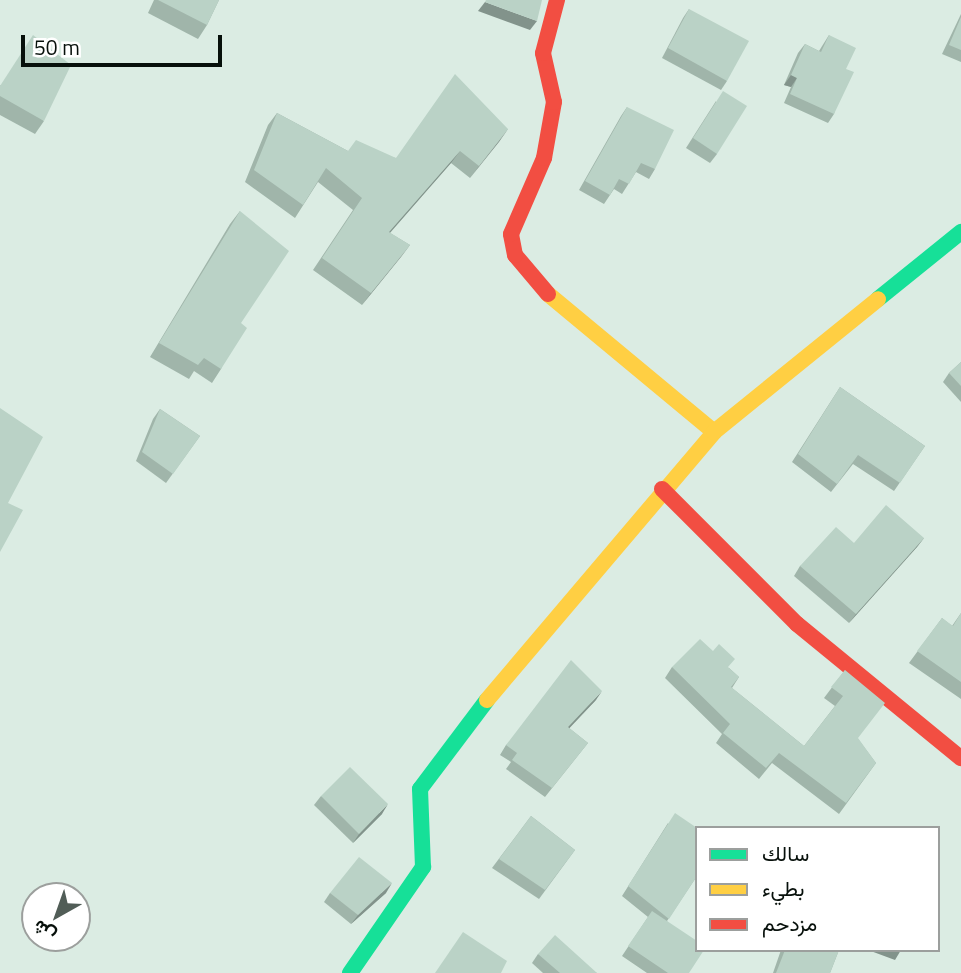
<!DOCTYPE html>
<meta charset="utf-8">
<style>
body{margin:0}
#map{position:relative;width:961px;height:973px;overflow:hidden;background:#dbece3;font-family:"Titillium Web",Vazirmatn,sans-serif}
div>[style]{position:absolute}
.fast>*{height:16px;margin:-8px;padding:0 8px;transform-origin:8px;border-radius:8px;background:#16e098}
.slow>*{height:16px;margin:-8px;padding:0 8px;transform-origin:8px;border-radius:8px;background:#ffcf43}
.jam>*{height:16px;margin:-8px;padding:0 8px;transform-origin:8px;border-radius:8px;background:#f24e42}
.wall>*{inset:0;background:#a0b5aa}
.shaded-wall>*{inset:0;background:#82938b}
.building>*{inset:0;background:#bad2c6}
span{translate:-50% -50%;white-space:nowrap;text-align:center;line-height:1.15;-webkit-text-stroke:5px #fff;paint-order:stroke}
.legend{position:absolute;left:695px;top:826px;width:245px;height:126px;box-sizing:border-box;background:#fff;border:2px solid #9c9f9d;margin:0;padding:9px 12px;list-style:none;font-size:21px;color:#07100b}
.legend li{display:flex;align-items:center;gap:14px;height:35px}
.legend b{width:35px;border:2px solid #9c9f9d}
.north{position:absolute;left:21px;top:882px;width:70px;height:70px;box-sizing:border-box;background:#fff;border:2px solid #9c9f9d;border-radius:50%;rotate:220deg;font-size:19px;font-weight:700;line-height:28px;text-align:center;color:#07100b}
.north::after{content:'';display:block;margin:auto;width:24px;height:32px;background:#515d57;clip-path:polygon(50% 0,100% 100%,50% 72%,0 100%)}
.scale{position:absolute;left:21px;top:35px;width:201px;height:32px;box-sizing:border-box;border:4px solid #07100b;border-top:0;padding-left:9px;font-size:21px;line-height:24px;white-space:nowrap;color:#07100b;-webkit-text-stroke:5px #fff;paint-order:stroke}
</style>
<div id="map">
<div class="fast">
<div style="left:878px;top:299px;width:107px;rotate:-38.9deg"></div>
<div style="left:350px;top:973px;width:129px;rotate:-55.4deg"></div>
<div style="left:423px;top:867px;width:78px;rotate:-92.2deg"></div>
<div style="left:420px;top:789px;width:111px;rotate:-53deg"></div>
</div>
<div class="slow">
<div style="left:548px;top:294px;width:216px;rotate:39.7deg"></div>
<div style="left:487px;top:700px;width:351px;rotate:-49.7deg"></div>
<div style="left:714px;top:432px;width:211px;rotate:-39deg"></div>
</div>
<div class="jam">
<div style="left:548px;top:294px;width:51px;rotate:-130.2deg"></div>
<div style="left:515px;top:255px;width:21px;rotate:-101deg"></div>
<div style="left:511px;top:234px;width:83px;rotate:-66.5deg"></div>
<div style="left:544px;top:158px;width:57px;rotate:-79.9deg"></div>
<div style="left:554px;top:102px;width:50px;rotate:-102.7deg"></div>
<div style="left:543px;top:53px;width:55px;rotate:-75.2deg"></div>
<div style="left:662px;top:489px;width:191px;rotate:45deg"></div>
<div style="left:797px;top:624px;width:212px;rotate:39.3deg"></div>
</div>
<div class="wall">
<div style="clip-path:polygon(154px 0,219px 0,207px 25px,198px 39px,148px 13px)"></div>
<div style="clip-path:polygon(689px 9px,727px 81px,721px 90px,662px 58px,683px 18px)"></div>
<div style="clip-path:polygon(961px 14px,961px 62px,942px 54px)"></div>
<div style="clip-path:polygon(829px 35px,846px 69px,834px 114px,828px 123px,784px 103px,791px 87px,784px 85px,798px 53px,805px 44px,819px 51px)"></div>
<div style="clip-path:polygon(0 85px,44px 121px,35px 134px,0 115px)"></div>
<div style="clip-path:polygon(716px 101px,717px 154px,710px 163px,686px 148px)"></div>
<div style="clip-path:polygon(627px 107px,655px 169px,649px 179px,636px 172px,622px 194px,614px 189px,604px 204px,579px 190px,621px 116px)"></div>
<div style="clip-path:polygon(277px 113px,348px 151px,396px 158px,508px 129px,470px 178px,451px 163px,390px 233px,410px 245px,362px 305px,313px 270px,353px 210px,318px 182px,295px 218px,245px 182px,268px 125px)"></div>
<div style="clip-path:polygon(240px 211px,241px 323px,221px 369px,212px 383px,194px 371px,189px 379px,150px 357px,230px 224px)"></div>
<div style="clip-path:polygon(961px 362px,961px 402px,943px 382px,949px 373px)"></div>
<div style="clip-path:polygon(840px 387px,925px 446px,894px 491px,853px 464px,831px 492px,792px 462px)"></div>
<div style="clip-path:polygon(160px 409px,200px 436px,166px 483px,136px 461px,153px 419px)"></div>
<div style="clip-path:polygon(924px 538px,917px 547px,849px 623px,794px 576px,800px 566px,854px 543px)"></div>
<div style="clip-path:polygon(961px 613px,961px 699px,909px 663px,942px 618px,952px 626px)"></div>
<div style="clip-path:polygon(672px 667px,729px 668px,739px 677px,732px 688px,804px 746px,835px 706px,824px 698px,845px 670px,858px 739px,876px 763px,839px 814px,772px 763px,759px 779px,716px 743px,722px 734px,665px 678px)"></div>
<div style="clip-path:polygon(596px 700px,569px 728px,588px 743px,545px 797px,506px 769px,511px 762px,500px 755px,506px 745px)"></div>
<div style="clip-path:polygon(321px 796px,382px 814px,353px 843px,314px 805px)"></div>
<div style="clip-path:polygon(531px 816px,575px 850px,539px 899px,492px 868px)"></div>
<div style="clip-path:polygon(668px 823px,697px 876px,667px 921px,689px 973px,647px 973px,622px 956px,648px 917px,622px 896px)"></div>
<div style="clip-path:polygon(330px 893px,386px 893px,351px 924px,324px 902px)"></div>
<div style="clip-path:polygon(781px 950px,839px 950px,830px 973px,773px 973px)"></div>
<div style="clip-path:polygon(538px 954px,597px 973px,543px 973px,532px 963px)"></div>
</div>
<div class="shaded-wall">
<div style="clip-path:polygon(485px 2px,537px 21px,530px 30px,478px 11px)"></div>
<div style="clip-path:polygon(791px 75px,797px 78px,791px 87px,784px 85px)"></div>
<div style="clip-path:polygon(508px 129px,499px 142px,470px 178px,479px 166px)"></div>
<div style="clip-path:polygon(460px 151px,451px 163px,380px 244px,389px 232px)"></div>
<div style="clip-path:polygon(410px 245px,401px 257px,362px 305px,371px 293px)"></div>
<div style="clip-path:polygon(924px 538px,917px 547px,849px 623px,856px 614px)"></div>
<div style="clip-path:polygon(602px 691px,596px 700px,562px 736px,568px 727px)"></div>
<div style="clip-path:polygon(388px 804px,382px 814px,353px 843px,359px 834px)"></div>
<div style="clip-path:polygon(392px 883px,386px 893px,351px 924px,358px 915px)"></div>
<div style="clip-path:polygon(868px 950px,901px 950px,895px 960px)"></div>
</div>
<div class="building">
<div style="clip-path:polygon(158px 0,219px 0,207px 25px)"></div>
<div style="clip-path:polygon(486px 0,542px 0,537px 21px,485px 2px)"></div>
<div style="clip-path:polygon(689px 9px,749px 41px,727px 81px,668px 48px)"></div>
<div style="clip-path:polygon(961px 17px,961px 50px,949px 45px)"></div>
<div style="clip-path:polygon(33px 35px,71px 65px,44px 121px,0 96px,0 86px)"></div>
<div style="clip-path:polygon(829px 35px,856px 48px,846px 69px,854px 72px,834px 114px,790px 94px,797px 78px,791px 75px,805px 44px,821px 52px)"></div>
<div style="clip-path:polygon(455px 74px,508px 129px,479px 166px,460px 151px,389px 232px,410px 245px,371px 293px,322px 258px,362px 198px,326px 168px,303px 205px,254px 170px,277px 113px,348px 151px,356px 140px,396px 158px)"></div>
<div style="clip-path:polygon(723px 91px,747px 106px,717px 154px,693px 138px)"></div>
<div style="clip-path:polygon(627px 107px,674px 130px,655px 169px,641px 163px,629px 184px,619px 179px,610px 195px,585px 181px)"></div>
<div style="clip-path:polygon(240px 211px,289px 251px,241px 323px,247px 328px,221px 369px,204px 358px,198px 365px,159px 343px)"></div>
<div style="clip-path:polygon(961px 362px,961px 386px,949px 373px)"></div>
<div style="clip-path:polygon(840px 387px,925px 446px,900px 483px,858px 455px,837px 484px,798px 454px)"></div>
<div style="clip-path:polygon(0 408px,43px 437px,8px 503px,23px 510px,0 552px)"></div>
<div style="clip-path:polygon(160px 409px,200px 436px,173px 474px,142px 452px)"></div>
<div style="clip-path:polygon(886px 505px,924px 538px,856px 614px,800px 566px,836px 527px,854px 543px)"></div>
<div style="clip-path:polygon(961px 613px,961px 682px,917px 651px,942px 618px,953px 626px)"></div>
<div style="clip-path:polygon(700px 639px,713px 651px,719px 644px,735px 659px,728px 667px,739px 677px,731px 687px,804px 746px,843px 696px,831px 687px,845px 670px,885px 703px,858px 738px,876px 763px,846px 803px,779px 753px,766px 768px,723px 733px,730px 724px,672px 667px)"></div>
<div style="clip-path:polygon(571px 660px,602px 691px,568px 727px,588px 743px,552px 788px,512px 760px,517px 753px,506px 745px)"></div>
<div style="clip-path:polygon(350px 767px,388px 804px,359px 834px,321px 796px)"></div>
<div style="clip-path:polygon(675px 813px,697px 828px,697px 876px,669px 919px,628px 886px)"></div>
<div style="clip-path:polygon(531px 816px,575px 850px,545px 890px,499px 859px)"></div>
<div style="clip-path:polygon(359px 857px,392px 883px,358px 915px,330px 893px)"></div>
<div style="clip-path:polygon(652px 911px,697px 941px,697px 950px,704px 950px,689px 973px,668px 973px,628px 946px)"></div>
<div style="clip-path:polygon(463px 932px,507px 961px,501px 973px,435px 973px)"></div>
<div style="clip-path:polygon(555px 935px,597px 973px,560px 973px,538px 954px)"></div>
<div style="clip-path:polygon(785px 950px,839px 950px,830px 973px,776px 973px)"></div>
</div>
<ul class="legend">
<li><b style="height:9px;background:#16e098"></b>سالك</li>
<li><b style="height:9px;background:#ffcf43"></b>بطيء</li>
<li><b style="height:9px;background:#f24e42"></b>مزدحم</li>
</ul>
<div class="north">ش</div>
<div class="scale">50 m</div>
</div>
